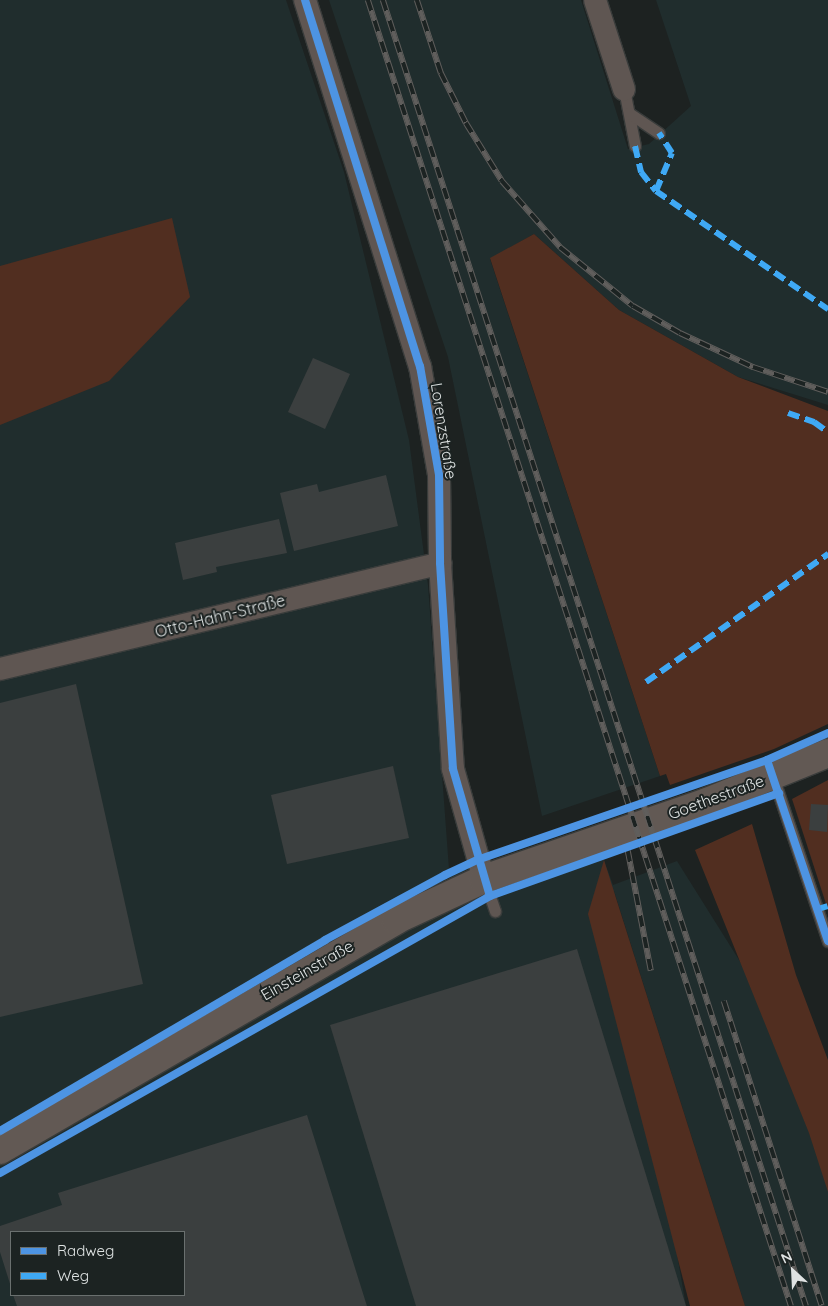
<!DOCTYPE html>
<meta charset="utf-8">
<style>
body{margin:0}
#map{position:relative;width:828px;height:1306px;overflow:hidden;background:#1d2221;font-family:Quicksand,sans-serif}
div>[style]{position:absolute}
.built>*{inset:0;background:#202d2d}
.green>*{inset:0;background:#512e20}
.building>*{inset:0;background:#3b3f3f}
.roads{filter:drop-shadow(1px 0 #393c3b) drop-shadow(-1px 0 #393c3b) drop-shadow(0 1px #393c3b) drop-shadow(0 -1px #393c3b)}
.lane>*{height:11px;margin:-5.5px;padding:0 5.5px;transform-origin:5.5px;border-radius:5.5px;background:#5f5652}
.street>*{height:22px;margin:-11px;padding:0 11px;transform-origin:11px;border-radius:11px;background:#5f5652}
.secondary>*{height:28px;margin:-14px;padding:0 14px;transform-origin:14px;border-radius:14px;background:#625954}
.rail>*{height:5.5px;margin-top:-2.75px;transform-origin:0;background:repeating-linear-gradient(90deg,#1c2322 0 11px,#605e5c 0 22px);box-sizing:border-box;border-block:1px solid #605e5c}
.quiet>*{height:6px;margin-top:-3px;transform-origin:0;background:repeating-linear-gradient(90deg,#3fa9f5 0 12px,transparent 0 18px)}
.cycleway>*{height:8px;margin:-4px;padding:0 4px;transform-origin:4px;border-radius:4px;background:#4d94e3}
span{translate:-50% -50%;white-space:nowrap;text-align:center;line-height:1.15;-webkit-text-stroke:4px #1c2322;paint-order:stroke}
.street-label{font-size:16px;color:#dfe3e3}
.legend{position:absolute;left:10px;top:1231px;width:175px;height:65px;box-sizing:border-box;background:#1c2322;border:1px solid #6a706f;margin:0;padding:6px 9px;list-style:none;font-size:15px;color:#dfe3e3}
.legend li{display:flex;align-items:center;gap:10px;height:25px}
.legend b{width:25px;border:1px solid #6a706f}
.north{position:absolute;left:768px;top:1246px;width:50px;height:50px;-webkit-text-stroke:4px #1c2322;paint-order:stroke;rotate:335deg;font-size:14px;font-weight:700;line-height:20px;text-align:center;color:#dfe3e3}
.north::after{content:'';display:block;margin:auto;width:18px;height:22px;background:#dfe3e3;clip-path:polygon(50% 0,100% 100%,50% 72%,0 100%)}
</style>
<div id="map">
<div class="built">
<div style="clip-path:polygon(evenodd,0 0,286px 0,344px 172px,409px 440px,428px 585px,449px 869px,604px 860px,613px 885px,677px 861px,828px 1102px,828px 1306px,745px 1306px,614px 891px,686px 1306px,0 1306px,0 0,11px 1232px,184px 1232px,184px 1295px,11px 1295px,11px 1232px)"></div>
<div style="clip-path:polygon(329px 0,581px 0,628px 149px,649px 144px,691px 106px,656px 0,828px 0,828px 405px,738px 377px,619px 310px,534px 234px,490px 259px,660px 776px,542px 816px,448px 357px)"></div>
</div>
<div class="green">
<div style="clip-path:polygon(172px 218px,190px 297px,109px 381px,0 425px,0 266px)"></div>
<div style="clip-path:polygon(534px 234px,619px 310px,738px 377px,828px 411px,828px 724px,774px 749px,670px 785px,666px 774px,660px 776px,490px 258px)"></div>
<div style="clip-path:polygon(828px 780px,828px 910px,792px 799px)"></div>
<div style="clip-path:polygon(752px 824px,796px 975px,828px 1060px,828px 1192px,809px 1133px,695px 850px)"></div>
<div style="clip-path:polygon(604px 860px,745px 1306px,690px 1306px,588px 914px)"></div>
</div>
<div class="building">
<div style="clip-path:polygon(313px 358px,350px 374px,325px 429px,288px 412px)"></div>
<div style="clip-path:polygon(386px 475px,398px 526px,294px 551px,280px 493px,317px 484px,319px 492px)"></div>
<div style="clip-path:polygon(279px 519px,287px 553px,216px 567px,217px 572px,183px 580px,175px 543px)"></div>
<div style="clip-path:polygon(76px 684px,143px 984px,0 1017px,0 703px)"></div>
<div style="clip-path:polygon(393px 766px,409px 838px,287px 864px,271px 795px)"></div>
<div style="clip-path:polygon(811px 804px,828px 805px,827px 832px,809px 830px)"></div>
<div style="clip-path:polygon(577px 949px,686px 1306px,416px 1306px,330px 1025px)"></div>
<div style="clip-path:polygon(307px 1115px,367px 1306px,17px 1306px,13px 1295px,184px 1295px,184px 1232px,11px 1232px,11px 1287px,0 1252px,0 1226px,62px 1205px,58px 1193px)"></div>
</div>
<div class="roads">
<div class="lane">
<div style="left:624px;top:89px;width:58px;rotate:79.1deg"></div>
<div style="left:629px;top:113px;width:36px;rotate:34deg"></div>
<div style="left:773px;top:777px;width:173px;rotate:71.5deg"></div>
<div style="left:484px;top:879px;width:34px;rotate:71deg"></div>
</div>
<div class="street">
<div style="left:305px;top:0;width:384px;rotate:72.6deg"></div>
<div style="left:420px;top:366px;width:111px;rotate:80.1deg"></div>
<div style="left:439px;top:475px;width:88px;rotate:89.3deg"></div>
<div style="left:440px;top:563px;width:206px;rotate:86.4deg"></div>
<div style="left:453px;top:769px;width:114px;rotate:74.3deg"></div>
<div style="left:595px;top:0;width:94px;rotate:72deg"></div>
<div style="left:0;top:669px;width:453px;rotate:-13.5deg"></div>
</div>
<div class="secondary">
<div style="left:0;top:1150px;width:458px;rotate:-30.1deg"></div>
<div style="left:396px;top:920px;width:97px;rotate:-25deg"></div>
<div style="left:484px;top:879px;width:236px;rotate:-19deg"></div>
<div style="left:707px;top:802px;width:131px;rotate:-22deg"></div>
</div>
</div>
<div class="rail">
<div style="left:368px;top:0;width:1373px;rotate:72.05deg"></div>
<div style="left:383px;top:0;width:1373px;rotate:72.05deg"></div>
<div style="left:417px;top:0;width:77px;rotate:71.8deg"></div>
<div style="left:441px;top:73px;width:56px;rotate:63.4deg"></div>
<div style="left:466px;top:123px;width:68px;rotate:58.2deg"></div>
<div style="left:502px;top:181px;width:89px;rotate:48.6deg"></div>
<div style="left:561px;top:248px;width:92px;rotate:38.9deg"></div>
<div style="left:633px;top:306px;width:54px;rotate:29.9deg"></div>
<div style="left:680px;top:333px;width:81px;rotate:25deg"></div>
<div style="left:753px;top:367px;width:79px;rotate:18.4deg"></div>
<div style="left:628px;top:851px;width:122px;rotate:79.1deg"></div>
<div style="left:724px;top:1001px;width:320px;rotate:72.2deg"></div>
</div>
<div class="quiet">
<div style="left:635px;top:146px;width:27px;rotate:77deg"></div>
<div style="left:641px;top:172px;width:24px;rotate:52deg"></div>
<div style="left:656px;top:191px;width:209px;rotate:34.5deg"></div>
<div style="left:656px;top:191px;width:41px;rotate:-67.2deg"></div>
<div style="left:672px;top:153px;width:24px;rotate:-123deg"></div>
<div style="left:788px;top:413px;width:28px;rotate:19deg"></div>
<div style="left:814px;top:422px;width:17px;rotate:36deg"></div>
<div style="left:646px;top:682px;width:223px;rotate:-35.1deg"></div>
<div style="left:818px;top:909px;width:10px;rotate:-17deg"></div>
</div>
<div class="cycleway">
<div style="left:305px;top:0;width:384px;rotate:72.6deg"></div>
<div style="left:420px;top:366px;width:111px;rotate:80.1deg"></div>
<div style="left:439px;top:475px;width:88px;rotate:89.3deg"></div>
<div style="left:440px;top:563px;width:206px;rotate:86.4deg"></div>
<div style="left:453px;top:769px;width:132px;rotate:73.8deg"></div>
<div style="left:767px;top:760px;width:191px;rotate:71.4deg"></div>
<div style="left:0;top:1131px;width:377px;rotate:-30.4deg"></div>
<div style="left:325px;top:940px;width:136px;rotate:-28.4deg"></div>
<div style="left:445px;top:875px;width:35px;rotate:-25deg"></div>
<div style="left:477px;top:860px;width:307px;rotate:-19deg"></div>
<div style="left:767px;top:760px;width:67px;rotate:-23.9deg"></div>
<div style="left:0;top:1173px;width:563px;rotate:-29.48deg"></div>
<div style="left:490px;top:896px;width:307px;rotate:-19.6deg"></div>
</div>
<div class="street-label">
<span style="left:444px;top:431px;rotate:81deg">Lorenzstraße</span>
<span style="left:220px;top:616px;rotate:-14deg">Otto-Hahn-Straße</span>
<span style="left:716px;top:797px;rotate:-20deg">Goethestraße</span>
<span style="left:307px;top:970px;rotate:-30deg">Einsteinstraße</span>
</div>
<ul class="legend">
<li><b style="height:6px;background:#4d94e3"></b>Radweg</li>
<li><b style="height:6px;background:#3fa9f5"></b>Weg</li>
</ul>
<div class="north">N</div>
</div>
